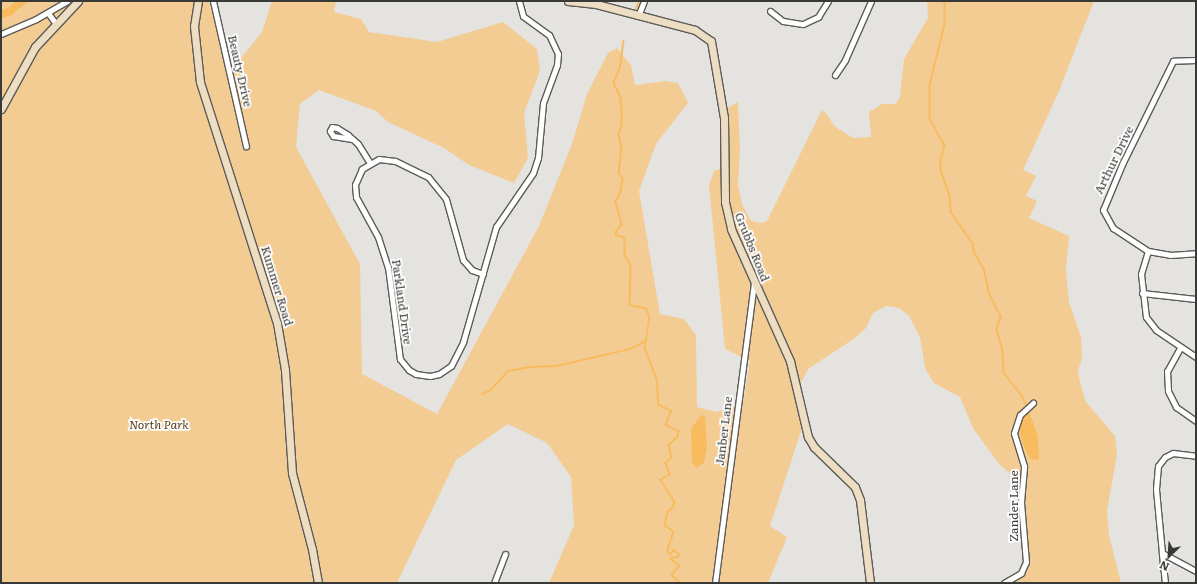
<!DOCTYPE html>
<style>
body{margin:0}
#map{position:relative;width:1197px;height:584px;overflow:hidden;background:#e5e3e0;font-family:Literata,serif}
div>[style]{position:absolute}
.green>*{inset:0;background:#f3cc94}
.water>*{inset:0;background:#f8bc5f}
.stream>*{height:1.5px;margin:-0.75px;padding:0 0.75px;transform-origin:0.75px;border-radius:0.75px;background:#f8bc5f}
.river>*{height:8px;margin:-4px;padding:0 4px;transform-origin:4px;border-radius:4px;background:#f8bc5f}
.roads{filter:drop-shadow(1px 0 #5c5b58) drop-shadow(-1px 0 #5c5b58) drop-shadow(0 1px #5c5b58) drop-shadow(0 -1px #5c5b58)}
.street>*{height:5px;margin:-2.5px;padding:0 2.5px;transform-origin:2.5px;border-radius:2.5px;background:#fff}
.secondary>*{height:7px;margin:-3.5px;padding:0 3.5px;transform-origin:3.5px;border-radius:3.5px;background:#edddc2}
span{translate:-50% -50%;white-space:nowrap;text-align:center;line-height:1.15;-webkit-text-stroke:3.5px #fff;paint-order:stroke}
.street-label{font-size:12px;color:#393937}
.park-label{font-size:12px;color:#5a411b;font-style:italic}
.frame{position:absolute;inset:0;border:2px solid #393937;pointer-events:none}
.north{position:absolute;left:1149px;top:536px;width:40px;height:40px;-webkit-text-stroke:3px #fff;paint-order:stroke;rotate:205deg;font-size:11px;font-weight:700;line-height:16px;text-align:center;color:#393937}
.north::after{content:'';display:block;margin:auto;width:14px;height:18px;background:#393937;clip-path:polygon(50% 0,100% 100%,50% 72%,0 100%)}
</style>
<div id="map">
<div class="green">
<div style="clip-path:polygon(1px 1px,209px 1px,229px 73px,262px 32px,272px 1px,336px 1px,334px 12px,361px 19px,369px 32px,437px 42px,503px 22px,537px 49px,540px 71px,524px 113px,528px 158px,514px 183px,469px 165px,444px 148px,388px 122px,376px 111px,319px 90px,300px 104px,296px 147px,360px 264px,362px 374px,437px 414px,539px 226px,572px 144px,587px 94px,608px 53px,617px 48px,631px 65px,635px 85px,665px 81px,678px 83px,688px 103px,656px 144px,639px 191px,660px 314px,684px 319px,696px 335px,697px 407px,717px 412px,743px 403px,750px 361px,725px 349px,709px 185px,714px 171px,725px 167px,723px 111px,738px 102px,740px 150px,738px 185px,742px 204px,751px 221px,762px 223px,767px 221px,822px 110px,827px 114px,834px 126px,853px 138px,871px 137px,869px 112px,882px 104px,895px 104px,900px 97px,904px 59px,928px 18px,927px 1px,1094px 1px,1059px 91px,1023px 170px,1036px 176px,1026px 196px,1037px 201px,1029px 218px,1069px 236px,1066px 271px,1069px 302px,1081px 337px,1082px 358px,1078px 371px,1081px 386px,1086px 402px,1115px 436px,1117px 455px,1107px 511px,1109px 535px,1121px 583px,1004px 583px,1025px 567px,1023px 485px,999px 464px,973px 428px,960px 397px,934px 383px,925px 368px,920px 337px,909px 316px,899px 308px,886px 306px,873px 313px,866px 328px,855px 338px,808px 369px,795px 394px,802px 428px,770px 526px,787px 537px,768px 583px,549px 583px,574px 525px,571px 477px,547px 443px,508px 424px,456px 460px,397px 583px,1px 583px)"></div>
</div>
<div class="water">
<div style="clip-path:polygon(1029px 412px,1038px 436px,1039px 460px,1031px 459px,1026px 452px,1020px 435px,1019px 423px,1022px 416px)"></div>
<div style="clip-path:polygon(701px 415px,705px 417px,707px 447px,704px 463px,696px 468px,692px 462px,691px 429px)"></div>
</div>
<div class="stream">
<div style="left:945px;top:1px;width:24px;rotate:90deg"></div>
<div style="left:945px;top:25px;width:62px;rotate:104deg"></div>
<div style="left:930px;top:85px;width:34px;rotate:90deg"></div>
<div style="left:930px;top:119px;width:31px;rotate:61deg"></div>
<div style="left:945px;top:146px;width:15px;rotate:106deg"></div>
<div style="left:941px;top:160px;width:11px;rotate:90deg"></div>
<div style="left:941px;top:171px;width:27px;rotate:70deg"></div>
<div style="left:950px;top:196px;width:16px;rotate:86deg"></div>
<div style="left:951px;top:212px;width:39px;rotate:55deg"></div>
<div style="left:973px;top:244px;width:7px;rotate:82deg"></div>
<div style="left:974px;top:251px;width:21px;rotate:61deg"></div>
<div style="left:984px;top:269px;width:27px;rotate:77deg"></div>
<div style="left:990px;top:295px;width:25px;rotate:63deg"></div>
<div style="left:1001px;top:317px;width:13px;rotate:108deg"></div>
<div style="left:997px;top:329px;width:23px;rotate:75deg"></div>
<div style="left:1003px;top:351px;width:22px;rotate:87deg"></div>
<div style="left:1004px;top:373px;width:28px;rotate:51deg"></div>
<div style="left:1022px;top:395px;width:12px;rotate:66deg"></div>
<div style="left:636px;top:9px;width:9px;rotate:-69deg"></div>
<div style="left:624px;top:41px;width:28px;rotate:98deg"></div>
<div style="left:620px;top:69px;width:15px;rotate:113deg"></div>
<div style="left:614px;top:83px;width:17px;rotate:65deg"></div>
<div style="left:621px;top:98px;width:15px;rotate:86deg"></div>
<div style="left:622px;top:113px;width:13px;rotate:90deg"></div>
<div style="left:622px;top:126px;width:9px;rotate:111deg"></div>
<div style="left:619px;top:134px;width:15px;rotate:79deg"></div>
<div style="left:622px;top:149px;width:24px;rotate:97deg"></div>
<div style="left:619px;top:173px;width:7px;rotate:56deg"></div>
<div style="left:623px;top:179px;width:13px;rotate:99deg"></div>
<div style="left:621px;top:192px;width:11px;rotate:117deg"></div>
<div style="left:616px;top:202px;width:24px;rotate:75deg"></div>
<div style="left:622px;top:225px;width:8px;rotate:130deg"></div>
<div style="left:617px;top:231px;width:4px;rotate:104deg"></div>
<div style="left:616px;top:235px;width:9px;rotate:18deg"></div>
<div style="left:625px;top:238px;width:17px;rotate:90deg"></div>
<div style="left:625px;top:255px;width:12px;rotate:59deg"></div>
<div style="left:631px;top:265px;width:40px;rotate:91.4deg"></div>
<div style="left:630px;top:305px;width:16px;rotate:11deg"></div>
<div style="left:646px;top:308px;width:10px;rotate:66deg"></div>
<div style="left:650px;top:317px;width:31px;rotate:99deg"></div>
<div style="left:645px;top:348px;width:33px;rotate:69deg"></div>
<div style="left:657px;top:379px;width:26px;rotate:86deg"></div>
<div style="left:659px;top:405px;width:14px;rotate:25deg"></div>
<div style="left:672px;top:411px;width:15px;rotate:113deg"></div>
<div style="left:666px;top:425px;width:14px;rotate:25deg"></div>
<div style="left:679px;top:431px;width:6px;rotate:99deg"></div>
<div style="left:678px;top:437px;width:12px;rotate:138deg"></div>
<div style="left:669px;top:445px;width:13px;rotate:77deg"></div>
<div style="left:672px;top:458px;width:8px;rotate:140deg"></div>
<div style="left:666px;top:463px;width:12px;rotate:70deg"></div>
<div style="left:670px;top:474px;width:11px;rotate:146deg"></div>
<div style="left:661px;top:480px;width:26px;rotate:58deg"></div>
<div style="left:675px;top:502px;width:6px;rotate:108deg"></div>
<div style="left:673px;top:508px;width:6px;rotate:141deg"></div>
<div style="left:668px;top:512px;width:13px;rotate:103deg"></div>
<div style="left:665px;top:525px;width:11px;rotate:38deg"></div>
<div style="left:674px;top:532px;width:20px;rotate:108deg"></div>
<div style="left:668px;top:551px;width:4px;rotate:45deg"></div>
<div style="left:671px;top:554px;width:5px;rotate:-53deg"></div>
<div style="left:674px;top:550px;width:6px;rotate:39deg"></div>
<div style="left:679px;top:554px;width:3px;rotate:90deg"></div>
<div style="left:679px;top:557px;width:8px;rotate:166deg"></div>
<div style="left:671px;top:559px;width:11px;rotate:38deg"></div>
<div style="left:680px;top:566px;width:12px;rotate:132deg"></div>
<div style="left:672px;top:575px;width:11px;rotate:45deg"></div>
<div style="left:482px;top:394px;width:10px;rotate:-24deg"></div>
<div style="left:491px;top:390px;width:25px;rotate:-48deg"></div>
<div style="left:508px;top:371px;width:22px;rotate:-10deg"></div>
<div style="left:530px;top:367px;width:27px;rotate:-2deg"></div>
<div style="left:557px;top:366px;width:75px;rotate:-13.1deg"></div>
<div style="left:630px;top:349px;width:18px;rotate:-27deg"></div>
</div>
<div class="river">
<div style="left:1px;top:14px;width:8px;rotate:-14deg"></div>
<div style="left:9px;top:12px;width:17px;rotate:-40deg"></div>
</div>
<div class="roads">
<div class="street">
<div style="left:213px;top:1px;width:149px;rotate:77.2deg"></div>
<div style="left:770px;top:11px;width:16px;rotate:38deg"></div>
<div style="left:783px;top:21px;width:20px;rotate:9deg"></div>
<div style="left:803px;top:24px;width:17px;rotate:-25deg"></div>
<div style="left:818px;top:17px;width:19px;rotate:-58deg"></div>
<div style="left:48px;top:13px;width:14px;rotate:54deg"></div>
<div style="left:638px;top:16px;width:16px;rotate:-68deg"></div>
<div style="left:1px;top:34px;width:38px;rotate:-23deg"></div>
<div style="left:36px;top:19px;width:36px;rotate:-30deg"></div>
<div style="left:1196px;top:60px;width:23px;rotate:178deg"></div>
<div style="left:1173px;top:61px;width:113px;rotate:116.3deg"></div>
<div style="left:1123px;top:162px;width:52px;rotate:112.6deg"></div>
<div style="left:1103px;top:210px;width:21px;rotate:61deg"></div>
<div style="left:1113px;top:228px;width:42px;rotate:33.3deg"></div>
<div style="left:1148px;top:251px;width:22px;rotate:10deg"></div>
<div style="left:1170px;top:255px;width:26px;rotate:-4deg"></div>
<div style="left:835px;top:75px;width:18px;rotate:-56deg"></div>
<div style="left:845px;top:60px;width:64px;rotate:-66.2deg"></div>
<div style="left:352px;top:139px;width:19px;rotate:-171deg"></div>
<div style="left:333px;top:136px;width:6px;rotate:-121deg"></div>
<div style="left:330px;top:131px;width:4px;rotate:-63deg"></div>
<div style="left:332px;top:127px;width:5px;rotate:11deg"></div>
<div style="left:337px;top:128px;width:13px;rotate:32deg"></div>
<div style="left:348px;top:135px;width:13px;rotate:42deg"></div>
<div style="left:358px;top:144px;width:22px;rotate:58deg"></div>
<div style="left:1148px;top:251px;width:24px;rotate:107deg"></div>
<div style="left:1141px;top:274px;width:43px;rotate:83.4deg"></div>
<div style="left:1146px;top:317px;width:16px;rotate:52deg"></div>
<div style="left:1156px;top:330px;width:48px;rotate:34deg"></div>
<div style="left:483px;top:274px;width:12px;rotate:-160deg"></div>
<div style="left:472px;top:270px;width:13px;rotate:-132deg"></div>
<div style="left:463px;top:260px;width:63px;rotate:-105.6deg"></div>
<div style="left:446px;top:199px;width:28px;rotate:-129deg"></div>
<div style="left:428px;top:177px;width:37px;rotate:-154deg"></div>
<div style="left:395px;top:161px;width:16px;rotate:-173deg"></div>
<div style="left:379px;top:159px;width:20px;rotate:150deg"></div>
<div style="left:362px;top:169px;width:17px;rotate:114deg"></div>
<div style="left:355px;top:185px;width:12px;rotate:85deg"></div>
<div style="left:356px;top:197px;width:46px;rotate:61.2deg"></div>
<div style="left:378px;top:237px;width:32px;rotate:72deg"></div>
<div style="left:388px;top:267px;width:93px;rotate:82.6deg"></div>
<div style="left:400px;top:359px;width:14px;rotate:51deg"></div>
<div style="left:409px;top:370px;width:8px;rotate:30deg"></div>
<div style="left:416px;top:374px;width:14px;rotate:8deg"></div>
<div style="left:430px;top:376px;width:9px;rotate:-13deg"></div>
<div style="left:439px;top:374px;width:14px;rotate:-34deg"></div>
<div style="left:451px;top:366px;width:27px;rotate:-63deg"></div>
<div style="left:463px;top:342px;width:120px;rotate:-74deg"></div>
<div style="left:496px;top:227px;width:65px;rotate:-55.6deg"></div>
<div style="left:533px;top:173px;width:16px;rotate:-72deg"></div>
<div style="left:538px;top:158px;width:55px;rotate:-84.8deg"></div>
<div style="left:543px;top:103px;width:40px;rotate:-69.8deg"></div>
<div style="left:557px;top:65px;width:11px;rotate:-85deg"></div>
<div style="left:558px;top:54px;width:21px;rotate:-115deg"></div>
<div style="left:549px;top:35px;width:32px;rotate:-144deg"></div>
<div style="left:523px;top:16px;width:16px;rotate:-105deg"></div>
<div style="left:1142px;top:293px;width:54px;rotate:6.3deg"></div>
<div style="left:1180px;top:348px;width:26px;rotate:119deg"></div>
<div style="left:1167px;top:371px;width:20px;rotate:87deg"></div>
<div style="left:1168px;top:391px;width:18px;rotate:63deg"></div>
<div style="left:1176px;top:407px;width:24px;rotate:35deg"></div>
<div style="left:1162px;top:553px;width:64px;rotate:-95.4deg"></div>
<div style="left:1156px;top:489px;width:23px;rotate:-85deg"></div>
<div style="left:1158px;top:466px;width:11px;rotate:-52deg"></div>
<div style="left:1165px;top:457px;width:9px;rotate:-27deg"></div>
<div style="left:1173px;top:453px;width:23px;rotate:7deg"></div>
<div style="left:494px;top:583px;width:31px;rotate:-69deg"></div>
<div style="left:715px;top:583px;width:303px;rotate:-82.6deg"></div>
<div style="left:1004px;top:583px;width:20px;rotate:-30deg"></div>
<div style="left:1021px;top:573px;width:12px;rotate:-66deg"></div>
<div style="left:1026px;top:562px;width:60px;rotate:-94.8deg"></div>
<div style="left:1021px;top:502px;width:36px;rotate:-85deg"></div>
<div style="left:1024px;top:466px;width:34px;rotate:-107deg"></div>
<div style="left:1014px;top:433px;width:19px;rotate:-72deg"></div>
<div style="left:1020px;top:415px;width:18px;rotate:-43deg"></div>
<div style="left:1165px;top:583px;width:30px;rotate:-96deg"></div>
<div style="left:1162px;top:553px;width:38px;rotate:28deg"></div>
</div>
<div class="secondary">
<div style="left:198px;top:1px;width:25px;rotate:99deg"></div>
<div style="left:194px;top:26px;width:56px;rotate:83.9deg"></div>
<div style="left:200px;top:82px;width:253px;rotate:72.3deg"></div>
<div style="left:277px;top:323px;width:48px;rotate:80.3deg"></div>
<div style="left:285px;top:370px;width:103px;rotate:86.1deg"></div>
<div style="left:292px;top:473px;width:79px;rotate:75.3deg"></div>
<div style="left:312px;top:549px;width:35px;rotate:80deg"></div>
<div style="left:568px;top:1px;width:28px;rotate:6deg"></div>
<div style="left:596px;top:4px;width:102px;rotate:14.7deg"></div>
<div style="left:695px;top:30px;width:19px;rotate:35deg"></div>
<div style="left:711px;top:41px;width:78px;rotate:80.4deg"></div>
<div style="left:724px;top:118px;width:84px;rotate:89.3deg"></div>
<div style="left:725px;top:202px;width:28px;rotate:77deg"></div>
<div style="left:731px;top:229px;width:145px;rotate:65.9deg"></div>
<div style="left:790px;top:361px;width:78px;rotate:76.7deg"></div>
<div style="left:808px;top:437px;width:12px;rotate:59deg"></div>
<div style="left:814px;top:447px;width:57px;rotate:44.3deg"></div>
<div style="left:855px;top:487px;width:14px;rotate:69deg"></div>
<div style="left:860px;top:500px;width:84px;rotate:83.1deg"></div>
<div style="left:1px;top:109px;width:71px;rotate:-61.3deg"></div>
<div style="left:35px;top:47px;width:63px;rotate:-46.9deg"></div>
</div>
</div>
<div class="street-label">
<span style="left:240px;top:71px;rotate:77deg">Beauty Drive</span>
<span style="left:1114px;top:160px;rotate:-64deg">Arthur Drive</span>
<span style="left:752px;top:247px;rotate:68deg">Grubbs Road</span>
<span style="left:277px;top:286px;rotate:73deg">Kummer Road</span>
<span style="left:402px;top:302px;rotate:82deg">Parkland Drive</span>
<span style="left:724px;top:431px;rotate:-83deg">Janber Lane</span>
<span style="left:1014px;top:506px;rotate:-90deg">Zander Lane</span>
</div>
<div class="park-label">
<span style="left:159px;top:425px">North Park</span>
</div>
<div class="frame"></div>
<div class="north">N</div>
</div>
